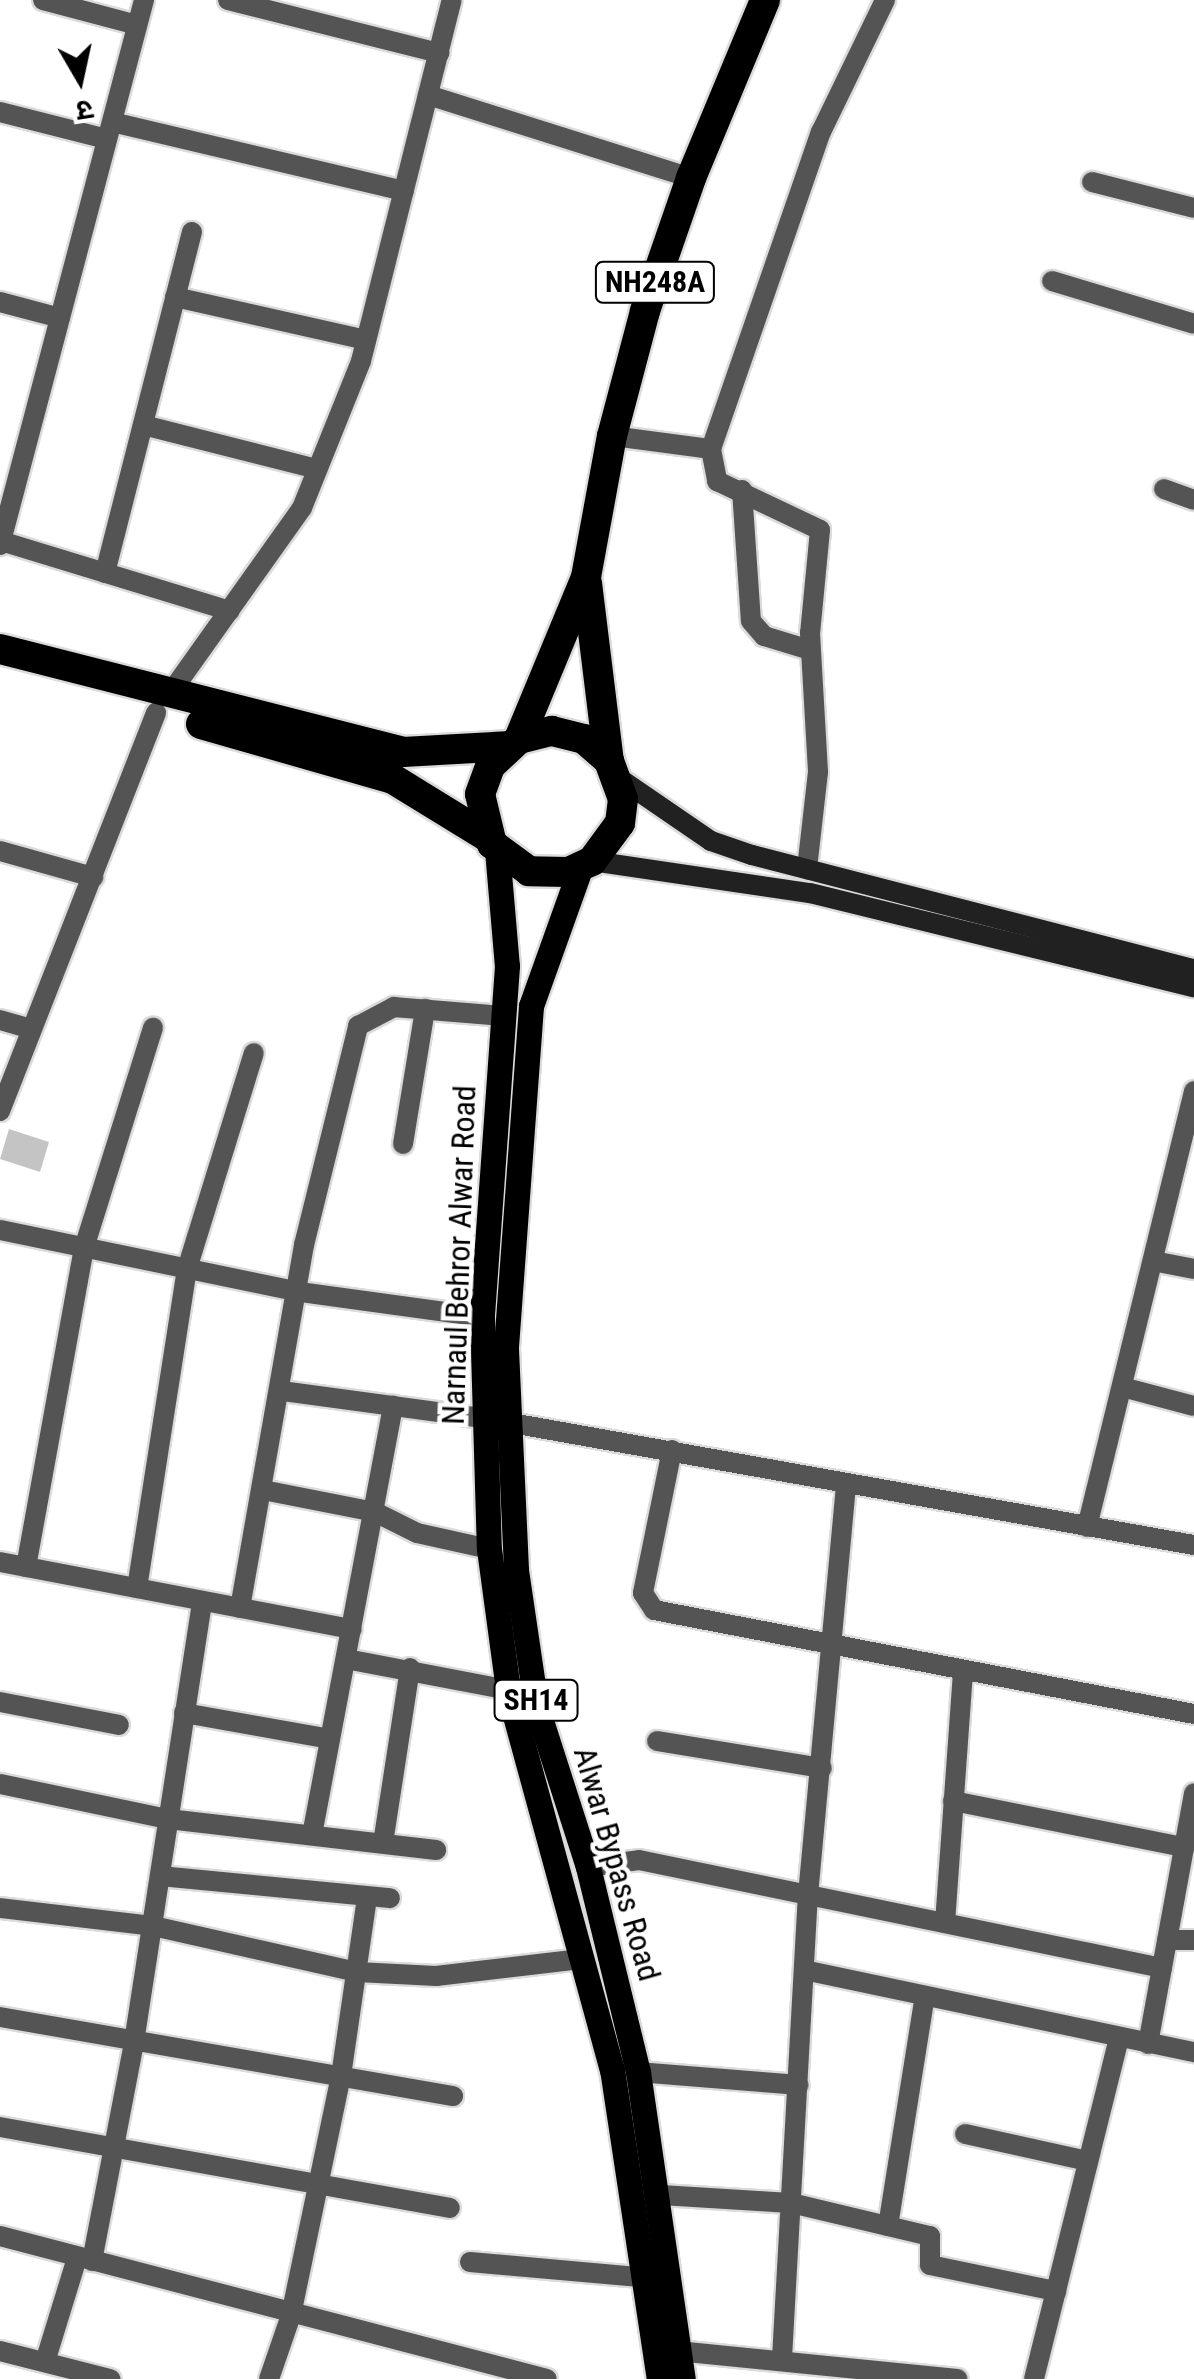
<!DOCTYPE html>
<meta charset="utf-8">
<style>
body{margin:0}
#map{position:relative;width:1194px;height:2379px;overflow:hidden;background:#fff;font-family:"Roboto Condensed","Noto Sans Devanagari",sans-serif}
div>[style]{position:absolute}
.building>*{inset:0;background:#c4c4c4}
.roads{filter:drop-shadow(2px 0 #dbdbdb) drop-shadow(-2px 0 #dbdbdb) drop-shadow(0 2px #dbdbdb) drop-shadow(0 -2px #dbdbdb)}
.street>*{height:20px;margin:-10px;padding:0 10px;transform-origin:10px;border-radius:10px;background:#545454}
.secondary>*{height:20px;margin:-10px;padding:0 10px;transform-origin:10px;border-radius:10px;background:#212121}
.primary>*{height:25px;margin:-12.5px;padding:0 12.5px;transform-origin:12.5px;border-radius:12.5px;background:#000}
.highway>*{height:30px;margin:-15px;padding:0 15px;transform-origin:15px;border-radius:15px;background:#000}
span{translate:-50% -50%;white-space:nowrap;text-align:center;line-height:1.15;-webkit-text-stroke:9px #fff;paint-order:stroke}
.shield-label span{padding:2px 8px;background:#fff;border:2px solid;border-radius:8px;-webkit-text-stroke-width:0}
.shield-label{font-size:30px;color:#000;font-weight:700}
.street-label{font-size:32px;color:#000}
.north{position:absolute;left:30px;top:30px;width:100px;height:100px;-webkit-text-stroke:8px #fff;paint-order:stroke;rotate:171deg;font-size:28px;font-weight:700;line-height:40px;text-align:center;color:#000}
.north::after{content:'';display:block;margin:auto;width:35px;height:45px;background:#000;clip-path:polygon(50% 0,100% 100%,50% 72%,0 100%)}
</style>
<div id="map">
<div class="building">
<div style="clip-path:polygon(9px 1129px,49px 1142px,40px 1172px,0 1159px)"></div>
</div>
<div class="roads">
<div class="street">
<div style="left:43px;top:0;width:97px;rotate:14.9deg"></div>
<div style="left:228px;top:0;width:218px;rotate:14.1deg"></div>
<div style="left:428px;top:95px;width:276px;rotate:17.5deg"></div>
<div style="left:0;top:112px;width:110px;rotate:14.2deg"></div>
<div style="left:112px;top:122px;width:300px;rotate:13.3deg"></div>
<div style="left:1092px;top:182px;width:105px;rotate:14.3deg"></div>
<div style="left:1052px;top:281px;width:148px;rotate:16.8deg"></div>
<div style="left:175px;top:297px;width:196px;rotate:12.7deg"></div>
<div style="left:0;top:302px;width:62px;rotate:14.9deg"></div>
<div style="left:143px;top:425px;width:179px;rotate:14.2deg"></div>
<div style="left:612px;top:436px;width:100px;rotate:7.5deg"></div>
<div style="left:711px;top:449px;width:336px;rotate:-70.9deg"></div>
<div style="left:821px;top:132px;width:147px;rotate:-64.1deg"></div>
<div style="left:711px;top:449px;width:33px;rotate:79deg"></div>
<div style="left:717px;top:481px;width:114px;rotate:25.4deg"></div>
<div style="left:820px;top:530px;width:103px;rotate:95.5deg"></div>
<div style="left:810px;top:633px;width:139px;rotate:86.7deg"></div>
<div style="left:818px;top:772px;width:98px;rotate:96.5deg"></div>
<div style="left:1164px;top:489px;width:32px;rotate:20deg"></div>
<div style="left:742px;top:490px;width:131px;rotate:86.1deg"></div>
<div style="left:751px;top:621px;width:20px;rotate:49deg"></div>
<div style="left:764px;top:636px;width:48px;rotate:16.9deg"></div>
<div style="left:1px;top:541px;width:239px;rotate:17deg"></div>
<div style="left:0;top:545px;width:564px;rotate:-75.2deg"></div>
<div style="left:105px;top:573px;width:352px;rotate:-75.7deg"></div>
<div style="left:169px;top:695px;width:229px;rotate:-54.6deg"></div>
<div style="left:302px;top:508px;width:158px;rotate:-68.1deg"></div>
<div style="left:361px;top:361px;width:372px;rotate:-75.9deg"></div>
<div style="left:0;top:851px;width:97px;rotate:15.6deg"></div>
<div style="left:0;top:1020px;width:33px;rotate:16deg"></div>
<div style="left:0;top:1111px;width:428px;rotate:-68.6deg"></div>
<div style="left:403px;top:1144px;width:137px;rotate:-80.7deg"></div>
<div style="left:0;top:1230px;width:306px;rotate:11.7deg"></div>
<div style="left:300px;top:1292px;width:184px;rotate:7.8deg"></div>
<div style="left:1153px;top:1261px;width:42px;rotate:11deg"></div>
<div style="left:1122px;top:1387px;width:74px;rotate:14.8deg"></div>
<div style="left:282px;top:1391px;width:202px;rotate:7.7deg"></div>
<div style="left:506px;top:1422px;width:699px;rotate:10.14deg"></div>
<div style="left:672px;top:1450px;width:146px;rotate:101.5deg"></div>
<div style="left:643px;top:1593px;width:20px;rotate:57deg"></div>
<div style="left:654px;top:1610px;width:550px;rotate:10.9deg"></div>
<div style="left:263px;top:1490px;width:114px;rotate:11.1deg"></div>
<div style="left:375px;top:1512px;width:47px;rotate:26.6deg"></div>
<div style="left:417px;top:1533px;width:74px;rotate:12.5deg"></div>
<div style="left:1087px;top:1527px;width:449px;rotate:-76.2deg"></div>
<div style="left:0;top:1562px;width:358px;rotate:10.8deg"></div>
<div style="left:26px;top:1567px;width:324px;rotate:-79.7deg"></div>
<div style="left:84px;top:1248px;width:231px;rotate:-72.6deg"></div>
<div style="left:137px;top:1588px;width:323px;rotate:-81.1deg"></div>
<div style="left:187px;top:1269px;width:226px;rotate:-72.8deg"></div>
<div style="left:240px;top:1608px;width:369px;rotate:-80deg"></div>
<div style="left:304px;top:1245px;width:226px;rotate:-76.1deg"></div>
<div style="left:358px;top:1026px;width:41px;rotate:-27.8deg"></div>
<div style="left:394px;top:1007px;width:109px;rotate:4.7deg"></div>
<div style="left:346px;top:1659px;width:165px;rotate:10.8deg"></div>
<div style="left:0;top:1702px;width:121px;rotate:10.9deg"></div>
<div style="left:184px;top:1713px;width:148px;rotate:10.1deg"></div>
<div style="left:657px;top:1741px;width:167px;rotate:9.3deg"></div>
<div style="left:0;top:1784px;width:172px;rotate:11.8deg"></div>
<div style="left:168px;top:1819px;width:270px;rotate:6.6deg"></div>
<div style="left:953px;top:1801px;width:236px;rotate:11.3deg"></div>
<div style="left:312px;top:1835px;width:437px;rotate:-79.3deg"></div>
<div style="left:383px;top:1843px;width:177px;rotate:-81.2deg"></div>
<div style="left:588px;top:1867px;width:51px;rotate:-7.8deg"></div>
<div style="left:639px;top:1860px;width:534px;rotate:11.67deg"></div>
<div style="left:160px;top:1876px;width:231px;rotate:5.5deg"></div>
<div style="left:0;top:1908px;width:154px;rotate:6.7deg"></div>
<div style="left:153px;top:1926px;width:209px;rotate:12.7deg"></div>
<div style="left:357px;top:1972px;width:79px;rotate:2.9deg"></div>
<div style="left:436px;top:1976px;width:146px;rotate:-6.7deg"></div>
<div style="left:945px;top:1923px;width:253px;rotate:-85.9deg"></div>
<div style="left:1167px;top:1940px;width:27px"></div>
<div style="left:804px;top:1970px;width:399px;rotate:11.9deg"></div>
<div style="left:0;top:2017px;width:460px;rotate:9.9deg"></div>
<div style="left:1148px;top:2044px;width:255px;rotate:-79.6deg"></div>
<div style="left:638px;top:2072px;width:161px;rotate:4.6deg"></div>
<div style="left:0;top:2127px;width:457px;rotate:10.2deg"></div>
<div style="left:965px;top:2134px;width:126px;rotate:12.4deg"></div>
<div style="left:661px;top:2195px;width:130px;rotate:3.5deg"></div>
<div style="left:791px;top:2203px;width:143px;rotate:13.4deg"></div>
<div style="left:930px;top:2236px;width:29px;rotate:90deg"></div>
<div style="left:930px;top:2265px;width:129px;rotate:11.7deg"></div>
<div style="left:888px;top:2226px;width:233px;rotate:-80.9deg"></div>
<div style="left:0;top:2236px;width:565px;rotate:14.65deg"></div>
<div style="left:92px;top:2261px;width:223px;rotate:-79.1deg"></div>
<div style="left:134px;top:2042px;width:446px;rotate:-81.2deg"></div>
<div style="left:470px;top:2262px;width:179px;rotate:5.1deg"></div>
<div style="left:667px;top:2350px;width:292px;rotate:5.7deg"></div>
<div style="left:0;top:2351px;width:114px;rotate:14.3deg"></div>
<div style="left:782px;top:2358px;width:464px;rotate:-86.8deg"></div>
<div style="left:808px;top:1895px;width:412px;rotate:-84.7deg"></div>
<div style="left:45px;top:2362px;width:109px;rotate:-72.9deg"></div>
<div style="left:269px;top:2379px;width:68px;rotate:-71deg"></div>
<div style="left:291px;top:2315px;width:244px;rotate:-78.2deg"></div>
<div style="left:341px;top:2076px;width:181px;rotate:-81.7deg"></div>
<div style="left:1034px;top:2379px;width:351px;rotate:-76deg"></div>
</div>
<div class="secondary">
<div style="left:616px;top:776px;width:115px;rotate:34.4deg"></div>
<div style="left:711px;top:841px;width:43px;rotate:18.9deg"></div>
<div style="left:752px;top:855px;width:456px;rotate:14.5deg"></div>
<div style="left:592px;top:861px;width:220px;rotate:8.4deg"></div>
<div style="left:810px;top:893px;width:395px;rotate:13.8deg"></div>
</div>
<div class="primary">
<div style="left:497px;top:850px;width:116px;rotate:85.1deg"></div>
<div style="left:507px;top:966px;width:352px;rotate:94.1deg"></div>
<div style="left:482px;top:1317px;width:232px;rotate:88.3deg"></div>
<div style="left:489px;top:1549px;width:142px;rotate:82.3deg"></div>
<div style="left:508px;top:1690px;width:393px;rotate:74.7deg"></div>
<div style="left:612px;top:2069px;width:314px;rotate:81.4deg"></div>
<div style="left:580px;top:869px;width:145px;rotate:109.7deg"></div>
<div style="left:531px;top:1006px;width:344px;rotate:94.2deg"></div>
<div style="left:506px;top:1349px;width:221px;rotate:87.4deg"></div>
<div style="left:516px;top:1570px;width:136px;rotate:81.6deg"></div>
<div style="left:536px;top:1705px;width:170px;rotate:72.2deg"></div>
<div style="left:588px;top:1867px;width:211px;rotate:76.3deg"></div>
<div style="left:638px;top:2072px;width:310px;rotate:81.7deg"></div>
</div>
<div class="highway">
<div style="left:587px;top:583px;width:179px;rotate:83deg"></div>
<div style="left:609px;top:761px;width:40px;rotate:69.8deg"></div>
<div style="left:623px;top:799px;width:24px;rotate:97deg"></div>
<div style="left:620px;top:823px;width:47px;rotate:126.4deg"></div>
<div style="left:592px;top:861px;width:26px;rotate:155deg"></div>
<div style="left:568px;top:872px;width:39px;rotate:-179deg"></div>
<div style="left:529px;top:871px;width:46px;rotate:-143.9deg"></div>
<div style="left:492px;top:844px;width:51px;rotate:-103.5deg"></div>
<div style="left:480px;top:794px;width:30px;rotate:-70deg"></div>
<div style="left:490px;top:766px;width:40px;rotate:-43deg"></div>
<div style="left:519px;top:739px;width:34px;rotate:-14deg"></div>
<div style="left:552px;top:731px;width:33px;rotate:14deg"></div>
<div style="left:584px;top:739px;width:33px;rotate:41deg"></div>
<div style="left:0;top:649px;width:416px;rotate:14.3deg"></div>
<div style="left:403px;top:752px;width:108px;rotate:-3.2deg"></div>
<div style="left:201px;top:724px;width:200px;rotate:16deg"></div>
<div style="left:393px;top:779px;width:113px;rotate:31.6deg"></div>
<div style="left:519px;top:739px;width:175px;rotate:-67.5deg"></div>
<div style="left:586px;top:577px;width:143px;rotate:-79.6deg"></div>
<div style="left:612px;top:436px;width:129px;rotate:-75.2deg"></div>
<div style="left:645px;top:311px;width:141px;rotate:-70.9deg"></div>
<div style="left:691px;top:178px;width:193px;rotate:-67.4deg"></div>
</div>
</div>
<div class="shield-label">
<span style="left:655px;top:282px">NH248A</span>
<span style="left:536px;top:1700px">SH14</span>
</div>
<div class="street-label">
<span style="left:459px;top:1255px;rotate:-88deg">Narnaul Behror Alwar Road</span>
<span style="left:617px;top:1864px;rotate:74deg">Alwar Bypass Road</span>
</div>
<div class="north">उ</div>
</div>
